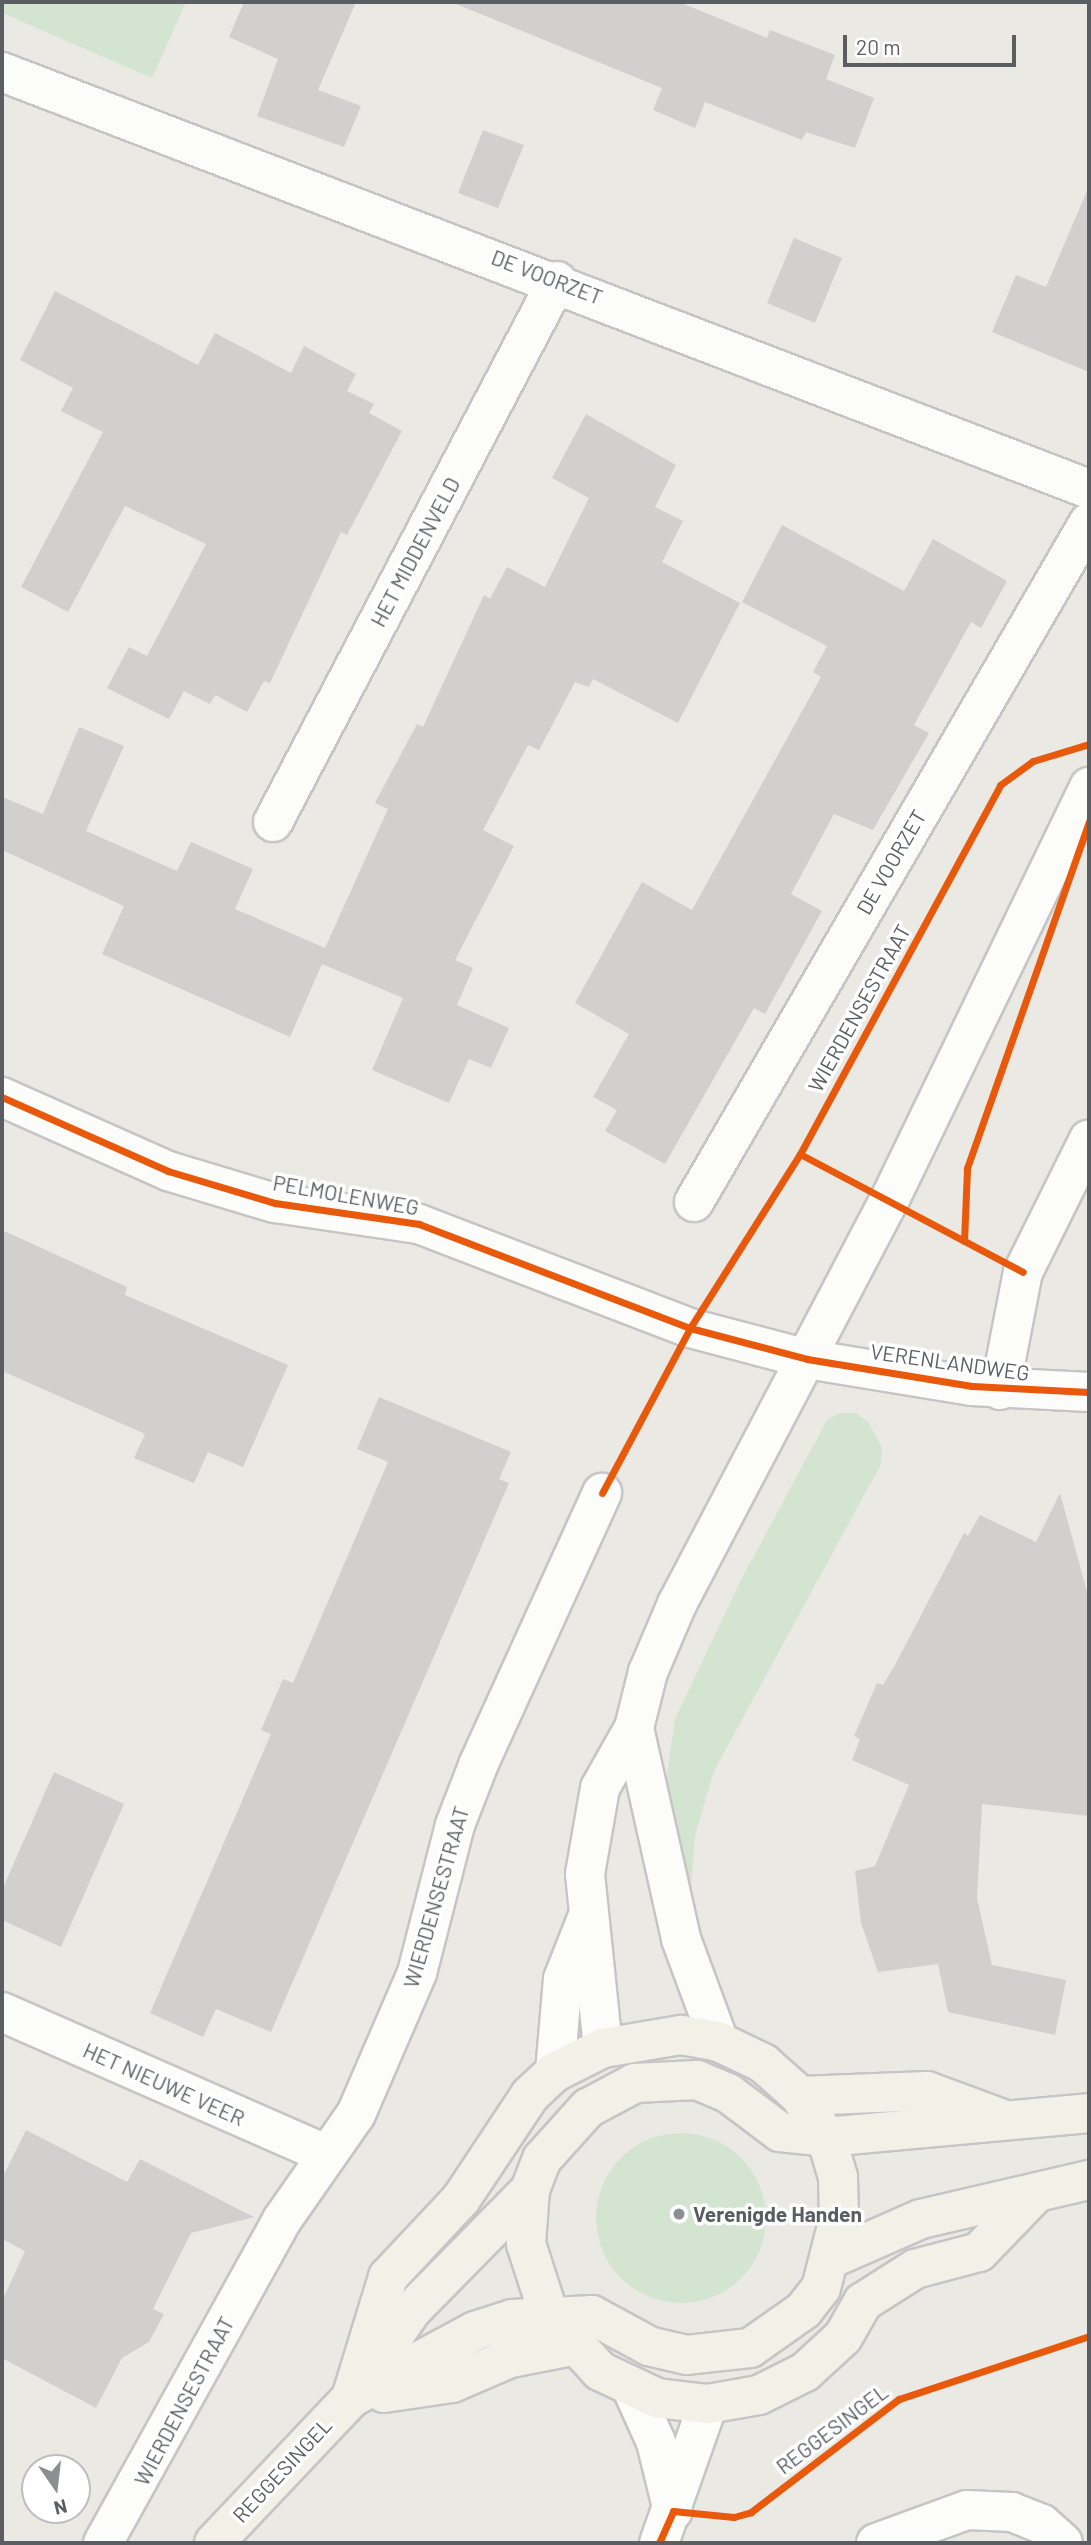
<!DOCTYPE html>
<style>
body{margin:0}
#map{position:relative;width:1091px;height:2545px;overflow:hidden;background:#eae9e4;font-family:Barlow,sans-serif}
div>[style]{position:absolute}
.green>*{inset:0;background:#d3e5d1}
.round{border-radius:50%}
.building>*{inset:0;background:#d1d0ce}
.roads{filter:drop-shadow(2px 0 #c6c5c5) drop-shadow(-2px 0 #c6c5c5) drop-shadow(0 2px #c6c5c5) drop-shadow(0 -2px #c6c5c5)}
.minor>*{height:38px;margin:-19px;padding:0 19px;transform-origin:19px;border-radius:19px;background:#fcfcfb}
.secondary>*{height:38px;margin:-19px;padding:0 19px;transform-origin:19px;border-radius:19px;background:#fcfcfb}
.primary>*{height:38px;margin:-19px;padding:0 19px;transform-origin:19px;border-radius:19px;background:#f2f0e7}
.cycleway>*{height:7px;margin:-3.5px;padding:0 3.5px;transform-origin:3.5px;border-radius:3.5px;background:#e8590c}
.dots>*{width:19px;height:19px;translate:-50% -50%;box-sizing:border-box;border:4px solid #fff;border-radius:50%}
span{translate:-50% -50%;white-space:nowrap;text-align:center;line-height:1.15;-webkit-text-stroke:7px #fff;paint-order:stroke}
.street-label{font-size:21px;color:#5a5d62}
.poi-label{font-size:21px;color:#5a5d62;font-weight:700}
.left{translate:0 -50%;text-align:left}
.frame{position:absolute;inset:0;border:4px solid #5a5d62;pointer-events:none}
.north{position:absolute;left:21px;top:2454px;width:70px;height:70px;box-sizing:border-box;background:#fff;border:2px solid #bdbec0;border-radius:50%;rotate:166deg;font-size:19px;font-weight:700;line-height:28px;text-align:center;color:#5a5d62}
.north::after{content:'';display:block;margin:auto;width:24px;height:32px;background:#8c8e90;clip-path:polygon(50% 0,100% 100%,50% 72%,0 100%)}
.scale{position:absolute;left:843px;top:35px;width:173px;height:32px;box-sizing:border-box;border:4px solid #5a5d62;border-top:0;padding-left:9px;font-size:21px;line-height:24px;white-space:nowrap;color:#5a5d62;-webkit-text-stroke:5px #fff;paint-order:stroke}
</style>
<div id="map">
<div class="green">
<div style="clip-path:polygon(2px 2px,186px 2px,152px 78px,2px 13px)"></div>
<div style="clip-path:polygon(839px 1413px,856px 1413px,868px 1422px,882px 1448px,881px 1464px,714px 1771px,695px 1836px,689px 1912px,666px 1782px,675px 1719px,740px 1582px,827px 1420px)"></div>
<div class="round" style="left:596px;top:2133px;width:170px;height:170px"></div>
</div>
<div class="building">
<div style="clip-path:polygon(244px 2px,356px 2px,318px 90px,361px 106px,344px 147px,257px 116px,278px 59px,229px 37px)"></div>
<div style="clip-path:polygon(451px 2px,679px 2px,767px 38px,770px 30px,835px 55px,826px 79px,874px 98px,855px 148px,806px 132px,802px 140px,705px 102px,695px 128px,653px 110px,662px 88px)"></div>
<div style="clip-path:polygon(483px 130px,524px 145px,498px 208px,458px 193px)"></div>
<div style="clip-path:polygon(1089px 186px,1089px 372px,992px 332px,1016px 275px,1046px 287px)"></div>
<div style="clip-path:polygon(794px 238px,842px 258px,815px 323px,767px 303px)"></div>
<div style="clip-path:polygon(55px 291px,198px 365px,215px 333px,291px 373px,304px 346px,356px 374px,347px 391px,374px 404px,369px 413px,402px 431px,347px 535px,341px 532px,270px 683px,264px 681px,247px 712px,215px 695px,210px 704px,184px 691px,169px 719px,107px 688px,129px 647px,147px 656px,206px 544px,125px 506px,68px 612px,21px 587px,103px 432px,61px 411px,73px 388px,20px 360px)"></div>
<div style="clip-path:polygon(586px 414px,676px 465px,655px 507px,683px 521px,662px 562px,740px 603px,678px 723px,593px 679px,589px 687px,575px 682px,539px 750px,528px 745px,483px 830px,514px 846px,455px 960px,473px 968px,457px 1005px,509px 1028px,491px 1068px,469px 1059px,449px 1103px,372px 1070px,403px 998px,322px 964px,290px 1037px,102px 954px,124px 906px,2px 850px,2px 797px,43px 814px,79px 727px,124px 746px,86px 831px,177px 871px,191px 842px,253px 869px,235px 909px,325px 948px,388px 809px,375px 803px,417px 724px,423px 727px,484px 595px,490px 599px,507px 567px,545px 587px,589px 498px,552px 478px)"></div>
<div style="clip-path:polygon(782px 525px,904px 591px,933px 539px,1007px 581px,981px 628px,971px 622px,914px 725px,929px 733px,873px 830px,834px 814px,791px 894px,822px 911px,765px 1014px,754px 1008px,665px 1164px,605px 1131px,617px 1110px,593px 1097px,629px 1034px,575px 1003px,642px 882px,692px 910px,821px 677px,813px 672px,827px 646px,742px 602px)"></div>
<div style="clip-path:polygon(2px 1230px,127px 1287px,125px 1295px,288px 1365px,243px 1467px,208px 1452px,194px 1483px,134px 1458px,145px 1434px,2px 1371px)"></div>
<div style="clip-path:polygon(379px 1397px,511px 1452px,499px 1479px,509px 1483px,271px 2032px,216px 2009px,203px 2037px,150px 2013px,271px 1734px,261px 1730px,283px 1679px,293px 1683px,388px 1462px,357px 1449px)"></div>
<div style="clip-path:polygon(1060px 1493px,1089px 1599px,1089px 1816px,982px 1804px,977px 1898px,992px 1965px,1066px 1980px,1055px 2035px,948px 2012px,938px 1964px,878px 1972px,861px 1923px,855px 1871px,875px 1866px,909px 1785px,852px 1760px,860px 1739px,854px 1736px,877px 1683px,883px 1685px,895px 1665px,964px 1533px,968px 1536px,980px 1515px,1036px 1542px)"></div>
<div style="clip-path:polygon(54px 1772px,124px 1804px,61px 1947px,2px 1920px,2px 1890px)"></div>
<div style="clip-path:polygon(26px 2130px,127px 2182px,140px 2159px,254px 2217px,191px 2233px,153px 2309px,164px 2314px,149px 2342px,122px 2358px,96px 2408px,2px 2358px,2px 2301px,25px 2251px,2px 2239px,2px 2178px)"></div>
</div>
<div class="roads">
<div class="minor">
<div style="left:2px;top:72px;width:1164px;rotate:20.99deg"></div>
<div style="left:273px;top:822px;width:611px;rotate:-62.3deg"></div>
<div style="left:2px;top:1097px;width:182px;rotate:24deg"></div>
<div style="left:168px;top:1171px;width:112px;rotate:16.7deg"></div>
<div style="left:275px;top:1203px;width:146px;rotate:8.3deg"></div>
<div style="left:419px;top:1224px;width:290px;rotate:21deg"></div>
<div style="left:690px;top:1328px;width:121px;rotate:14.8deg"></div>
<div style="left:807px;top:1359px;width:167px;rotate:9.3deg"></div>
<div style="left:972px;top:1386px;width:117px;rotate:2.9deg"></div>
<div style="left:694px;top:1202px;width:786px;rotate:-59.85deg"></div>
<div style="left:1000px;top:1390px;width:120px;rotate:-79deg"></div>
<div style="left:1023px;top:1272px;width:148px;rotate:-63.6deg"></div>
<div style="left:2px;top:2012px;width:355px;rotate:23.7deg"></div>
<div style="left:632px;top:2389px;width:58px;rotate:65.6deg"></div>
<div style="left:656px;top:2442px;width:71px;rotate:76.2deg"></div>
<div style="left:103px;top:2543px;width:369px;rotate:-61deg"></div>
<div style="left:282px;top:2220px;width:129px;rotate:-55.1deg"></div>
<div style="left:356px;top:2114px;width:154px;rotate:-66.6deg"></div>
<div style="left:417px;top:1973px;width:153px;rotate:-75.6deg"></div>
<div style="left:455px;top:1825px;width:66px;rotate:-68.8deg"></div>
<div style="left:479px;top:1763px;width:297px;rotate:-65.5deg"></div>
<div style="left:659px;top:2543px;width:147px;rotate:-70.6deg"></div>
<div style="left:876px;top:2543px;width:97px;rotate:-19.9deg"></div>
<div style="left:967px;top:2510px;width:45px;rotate:2.5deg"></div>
<div style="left:1012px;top:2512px;width:32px;rotate:22deg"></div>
<div style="left:1042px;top:2524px;width:28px;rotate:42deg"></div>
</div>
<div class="secondary">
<div style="left:634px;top:1728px;width:216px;rotate:77.4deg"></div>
<div style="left:681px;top:1939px;width:110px;rotate:69.7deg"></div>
<div style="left:603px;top:2048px;width:175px;rotate:-95.9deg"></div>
<div style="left:585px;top:1874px;width:87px;rotate:-80.1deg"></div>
<div style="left:600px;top:1788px;width:69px;rotate:-60.5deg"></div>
<div style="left:634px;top:1728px;width:58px;rotate:-76deg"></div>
<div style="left:648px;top:1672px;width:74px;rotate:-66.9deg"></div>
<div style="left:677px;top:1604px;width:455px;rotate:-62.3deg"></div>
<div style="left:889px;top:1201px;width:460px;rotate:-64.2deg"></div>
<div style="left:555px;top:2072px;width:93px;rotate:-85.1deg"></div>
<div style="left:563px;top:1979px;width:66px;rotate:-68.5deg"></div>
</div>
<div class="primary">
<div style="left:681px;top:2035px;width:39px;rotate:10deg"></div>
<div style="left:719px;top:2042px;width:49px;rotate:25.5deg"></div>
<div style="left:763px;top:2063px;width:50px;rotate:41.7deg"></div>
<div style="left:800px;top:2096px;width:49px;rotate:57.6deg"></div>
<div style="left:826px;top:2137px;width:42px;rotate:73.3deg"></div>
<div style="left:838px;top:2177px;width:41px;rotate:88.6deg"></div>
<div style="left:839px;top:2218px;width:72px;rotate:104.4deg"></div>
<div style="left:821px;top:2288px;width:28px;rotate:128deg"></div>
<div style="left:804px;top:2310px;width:66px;rotate:144.9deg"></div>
<div style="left:750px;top:2348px;width:63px;rotate:173.7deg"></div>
<div style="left:687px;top:2355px;width:39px;rotate:-167deg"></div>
<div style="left:649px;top:2346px;width:65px;rotate:-151.5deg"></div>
<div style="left:592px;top:2315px;width:80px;rotate:177.1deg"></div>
<div style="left:512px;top:2319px;width:39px;rotate:162deg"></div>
<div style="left:475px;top:2331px;width:141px;rotate:151.6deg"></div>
<div style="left:351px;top:2398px;width:127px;rotate:-73deg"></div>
<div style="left:388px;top:2277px;width:107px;rotate:-46.9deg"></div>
<div style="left:461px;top:2199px;width:125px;rotate:-56.4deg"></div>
<div style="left:530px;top:2095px;width:34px;rotate:-43deg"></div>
<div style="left:555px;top:2072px;width:54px;rotate:-26.6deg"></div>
<div style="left:603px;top:2048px;width:79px;rotate:-9.5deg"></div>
<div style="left:800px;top:2096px;width:127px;rotate:-2.3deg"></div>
<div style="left:927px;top:2091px;width:78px;rotate:20.3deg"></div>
<div style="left:1036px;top:2193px;width:82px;rotate:134deg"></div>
<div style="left:979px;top:2252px;width:66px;rotate:165.1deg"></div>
<div style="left:915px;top:2269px;width:62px;rotate:147.6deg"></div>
<div style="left:863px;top:2302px;width:40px;rotate:119.7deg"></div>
<div style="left:843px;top:2337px;width:52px;rotate:137.4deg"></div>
<div style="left:805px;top:2372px;width:51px;rotate:153.4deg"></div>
<div style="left:759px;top:2395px;width:52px;rotate:170deg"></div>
<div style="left:708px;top:2404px;width:51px;rotate:-173.3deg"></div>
<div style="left:657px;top:2398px;width:63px;rotate:-154.7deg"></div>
<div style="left:600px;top:2371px;width:76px;rotate:-132.3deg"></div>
<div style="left:549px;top:2315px;width:75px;rotate:-107.9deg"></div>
<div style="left:526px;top:2244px;width:54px;rotate:-85.8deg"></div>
<div style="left:530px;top:2190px;width:33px;rotate:-69deg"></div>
<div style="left:542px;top:2159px;width:69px;rotate:-48deg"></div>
<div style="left:588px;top:2108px;width:53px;rotate:-28deg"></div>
<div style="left:635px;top:2083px;width:62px;rotate:-2.8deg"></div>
<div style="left:697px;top:2080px;width:34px;rotate:23deg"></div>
<div style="left:728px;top:2093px;width:65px;rotate:36.9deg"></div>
<div style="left:780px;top:2132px;width:46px;rotate:6.2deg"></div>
<div style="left:826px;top:2137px;width:264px;rotate:-5.2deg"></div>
<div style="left:832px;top:2258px;width:97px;rotate:-23.7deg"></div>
<div style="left:921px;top:2219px;width:172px;rotate:-13.1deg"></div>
<div style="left:384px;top:2393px;width:69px;rotate:-8.4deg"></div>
<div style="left:452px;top:2383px;width:63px;rotate:-23.3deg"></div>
<div style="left:510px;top:2358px;width:63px;rotate:-11deg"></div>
<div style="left:214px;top:2543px;width:199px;rotate:-46.6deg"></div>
<div style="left:351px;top:2398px;width:106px;rotate:-55.4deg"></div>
<div style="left:411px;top:2311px;width:170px;rotate:-45.5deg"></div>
</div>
</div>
<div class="cycleway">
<div style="left:2px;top:1097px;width:182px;rotate:24deg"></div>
<div style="left:168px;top:1171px;width:112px;rotate:16.7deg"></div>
<div style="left:275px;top:1203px;width:146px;rotate:8.3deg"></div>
<div style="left:419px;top:1224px;width:290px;rotate:21deg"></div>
<div style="left:690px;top:1328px;width:121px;rotate:14.8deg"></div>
<div style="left:807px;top:1359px;width:167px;rotate:9.3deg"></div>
<div style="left:972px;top:1386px;width:117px;rotate:2.9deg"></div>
<div style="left:800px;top:1154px;width:252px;rotate:27.9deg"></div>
<div style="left:964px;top:1241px;width:73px;rotate:-87.6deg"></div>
<div style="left:967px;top:1168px;width:367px;rotate:-70.6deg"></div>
<div style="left:602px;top:1493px;width:187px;rotate:-61.9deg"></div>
<div style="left:690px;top:1328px;width:206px;rotate:-57.7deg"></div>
<div style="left:800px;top:1154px;width:420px;rotate:-61.5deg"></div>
<div style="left:1000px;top:785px;width:41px;rotate:-36deg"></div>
<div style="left:1033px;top:761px;width:59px;rotate:-16.9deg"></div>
<div style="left:659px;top:2543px;width:35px;rotate:-66deg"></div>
<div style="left:673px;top:2511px;width:61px;rotate:5.6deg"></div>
<div style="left:734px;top:2517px;width:18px;rotate:-16deg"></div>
<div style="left:751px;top:2512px;width:186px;rotate:-37.4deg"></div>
<div style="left:899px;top:2399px;width:200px;rotate:-18.3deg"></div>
</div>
<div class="dots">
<div style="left:679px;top:2214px;background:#8c8e90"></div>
</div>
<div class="street-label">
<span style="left:547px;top:277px;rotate:21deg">DE VOORZET</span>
<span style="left:415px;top:552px;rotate:-62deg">HET MIDDENVELD</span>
<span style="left:891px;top:862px;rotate:-60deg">DE VOORZET</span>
<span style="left:859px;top:1008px;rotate:-61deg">WIERDENSESTRAAT</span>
<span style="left:346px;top:1195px;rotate:10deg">PELMOLENWEG</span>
<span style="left:950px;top:1362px;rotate:8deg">VERENLANDWEG</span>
<span style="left:436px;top:1897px;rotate:-74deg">WIERDENSESTRAAT</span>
<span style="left:164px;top:2084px;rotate:24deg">HET NIEUWE VEER</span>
<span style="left:184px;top:2401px;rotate:-62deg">WIERDENSESTRAAT</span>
<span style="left:832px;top:2429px;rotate:-37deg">REGGESINGEL</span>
<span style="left:282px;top:2470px;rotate:-47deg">REGGESINGEL</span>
</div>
<div class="poi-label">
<span class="left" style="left:693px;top:2214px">Verenigde Handen</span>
</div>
<div class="frame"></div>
<div class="north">N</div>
<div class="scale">20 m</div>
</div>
